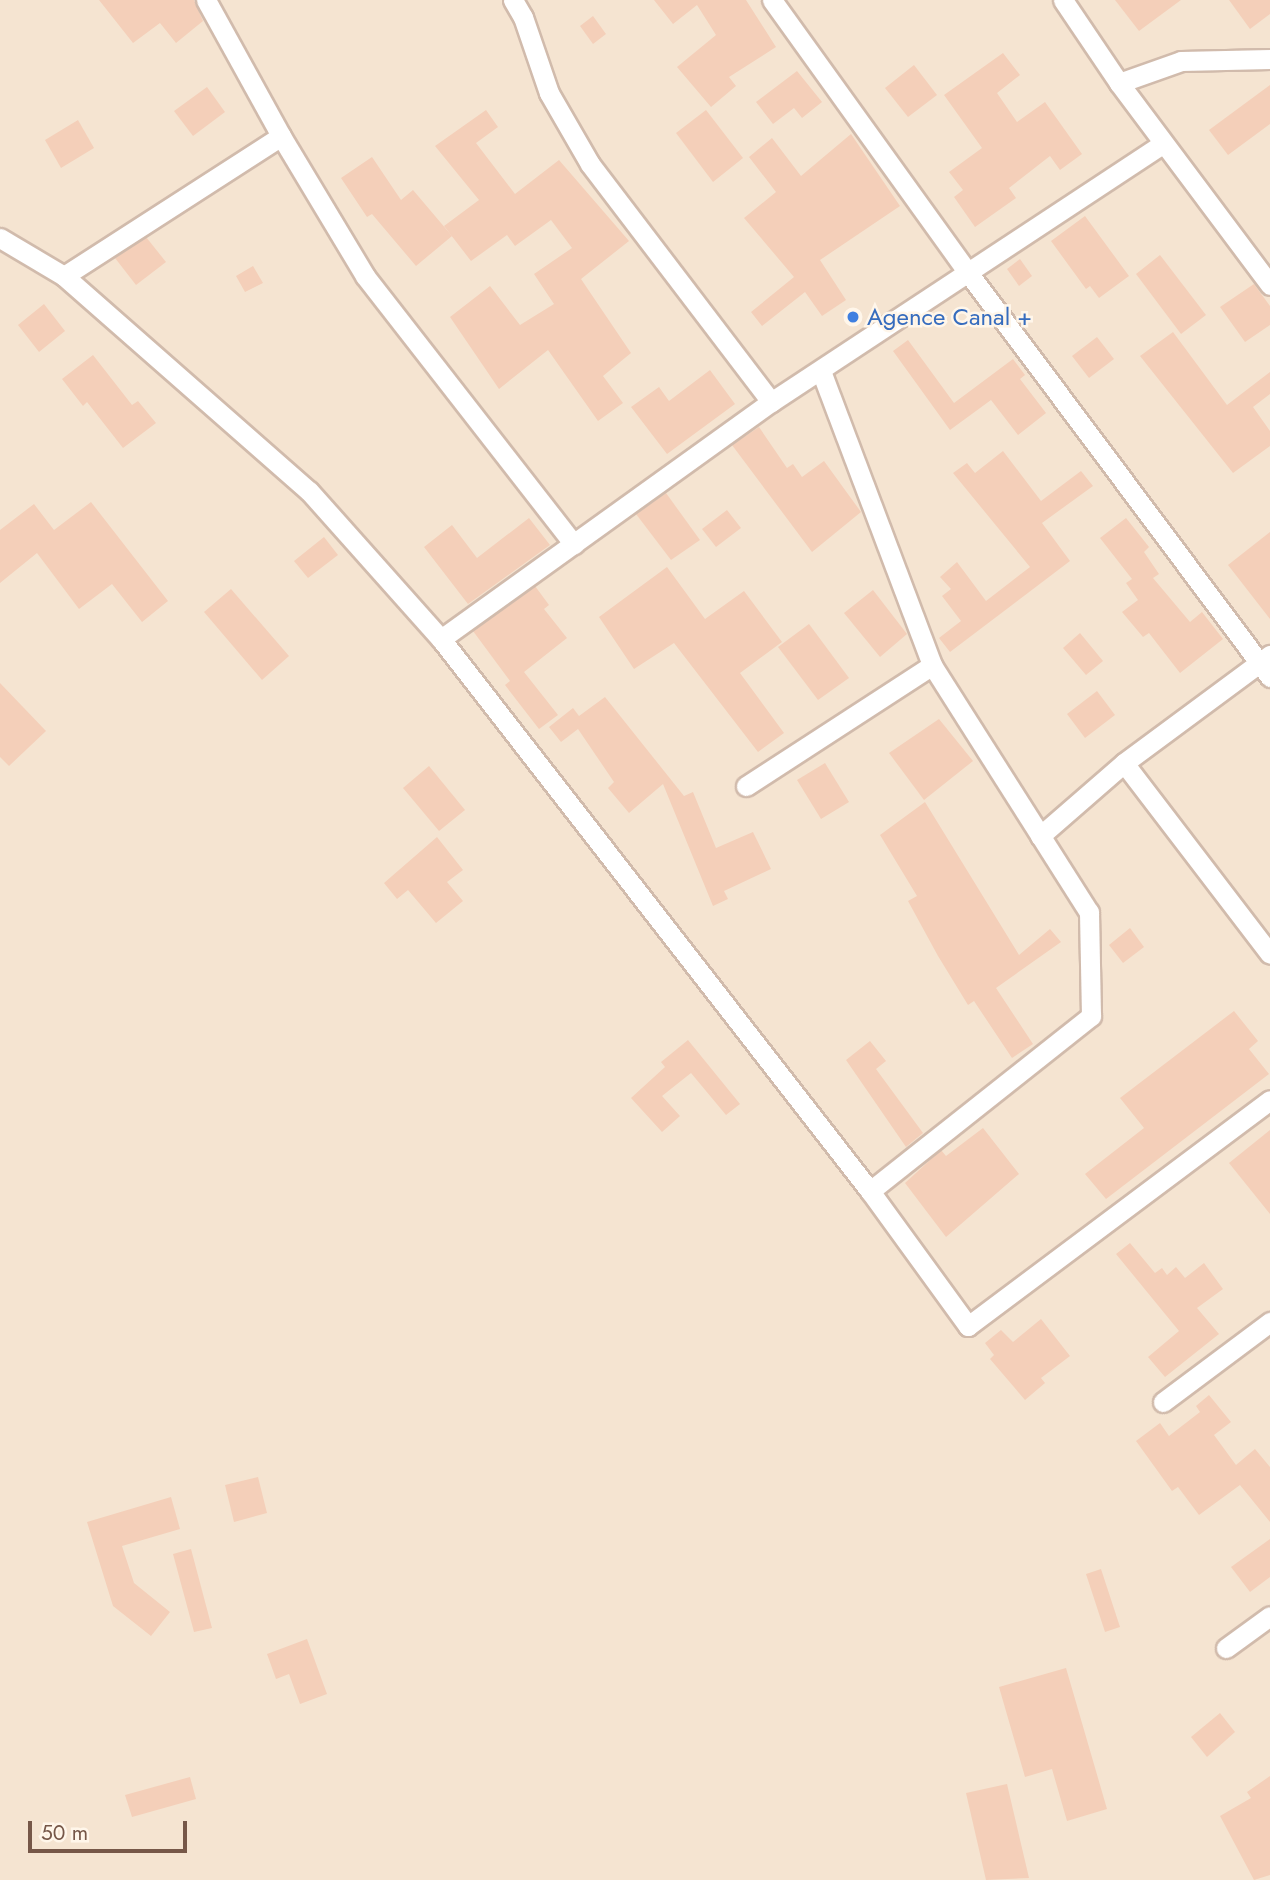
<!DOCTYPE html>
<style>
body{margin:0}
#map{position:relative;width:1270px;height:1880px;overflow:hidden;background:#fdf2e3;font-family:Jost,sans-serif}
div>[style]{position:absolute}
.residential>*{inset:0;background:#f5e4d1}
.building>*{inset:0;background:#f4cfb9}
.roads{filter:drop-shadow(2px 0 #d1bbac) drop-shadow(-2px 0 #d1bbac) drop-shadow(0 2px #d1bbac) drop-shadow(0 -2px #d1bbac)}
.street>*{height:19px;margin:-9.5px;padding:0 9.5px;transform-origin:9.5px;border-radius:9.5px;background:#fff}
.dots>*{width:19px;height:19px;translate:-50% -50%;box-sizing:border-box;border:4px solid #fff6ea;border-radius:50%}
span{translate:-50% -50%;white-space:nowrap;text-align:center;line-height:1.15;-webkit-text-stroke:5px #fff6ea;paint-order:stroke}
.shop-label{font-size:24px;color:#366cbe}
.left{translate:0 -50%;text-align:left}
.scale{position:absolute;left:28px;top:1821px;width:159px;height:32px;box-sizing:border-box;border:4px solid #765748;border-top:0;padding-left:9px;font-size:21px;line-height:24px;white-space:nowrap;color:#765748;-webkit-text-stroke:5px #fff6ea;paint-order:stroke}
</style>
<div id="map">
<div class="residential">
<div style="clip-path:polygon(0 0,1270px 0,1270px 1880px,0 1880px)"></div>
</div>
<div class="building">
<div style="clip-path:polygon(99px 0,194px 0,203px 21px,176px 43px,160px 23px,133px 43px)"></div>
<div style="clip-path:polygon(654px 0,746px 0,776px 47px,729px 77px,736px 86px,711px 107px,677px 67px,716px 35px,697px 5px,673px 24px)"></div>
<div style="clip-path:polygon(1115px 0,1181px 0,1139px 31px)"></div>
<div style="clip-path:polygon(1229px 0,1270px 0,1270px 14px,1250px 29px)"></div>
<div style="clip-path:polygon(593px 16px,606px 34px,593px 44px,580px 26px)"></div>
<div style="clip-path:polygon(1003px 53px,1020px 75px,997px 93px,1017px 122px,1045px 102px,1082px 154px,1060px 170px,1050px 156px,1009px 188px,1016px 198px,975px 227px,954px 197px,963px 190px,949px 172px,982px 148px,944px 95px)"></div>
<div style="clip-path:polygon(914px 65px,937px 95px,908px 117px,885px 88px)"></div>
<div style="clip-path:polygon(797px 71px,822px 102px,802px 118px,794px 108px,773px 124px,756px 102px)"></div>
<div style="clip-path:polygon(1270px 85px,1270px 124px,1228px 155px,1209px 130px)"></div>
<div style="clip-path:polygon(207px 87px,225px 112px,193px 136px,174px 111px)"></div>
<div style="clip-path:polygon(486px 110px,498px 127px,476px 143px,515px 194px,559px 160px,629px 241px,581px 279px,631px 353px,603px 376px,623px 403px,598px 421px,548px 350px,499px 389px,450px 317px,490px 286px,520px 325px,554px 304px,534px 274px,572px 248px,551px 220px,515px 246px,507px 235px,471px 261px,444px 226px,479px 200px,435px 146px)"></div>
<div style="clip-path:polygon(706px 110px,743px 158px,713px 182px,676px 133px)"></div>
<div style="clip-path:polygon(78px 120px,94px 148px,61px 168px,45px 140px)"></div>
<div style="clip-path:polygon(851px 134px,900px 206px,820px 260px,846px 300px,822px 316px,805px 292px,762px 326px,751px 312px,794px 277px,744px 218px,776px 192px,749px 157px,772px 138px,801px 176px)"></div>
<div style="clip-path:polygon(372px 157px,401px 200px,413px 190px,452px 236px,416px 266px,372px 214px,367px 217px,341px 178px)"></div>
<div style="clip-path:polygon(1085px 216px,1129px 276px,1099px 298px,1090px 286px,1086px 289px,1051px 241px)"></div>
<div style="clip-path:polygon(146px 237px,166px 262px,136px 285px,115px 258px)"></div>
<div style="clip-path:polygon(1160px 255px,1206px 315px,1181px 334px,1136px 274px)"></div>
<div style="clip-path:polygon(1020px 259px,1032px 276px,1019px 286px,1007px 269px)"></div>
<div style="clip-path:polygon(253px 266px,263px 283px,245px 292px,236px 276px)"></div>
<div style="clip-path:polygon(1254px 284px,1270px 306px,1270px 325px,1245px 342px,1220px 307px)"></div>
<div style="clip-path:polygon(44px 304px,65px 331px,39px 352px,18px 325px)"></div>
<div style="clip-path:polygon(1173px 332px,1227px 405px,1270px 372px,1270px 394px,1253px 407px,1270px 431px,1270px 446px,1233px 473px,1140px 356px)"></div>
<div style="clip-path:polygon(1097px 337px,1114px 359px,1089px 378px,1072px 356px)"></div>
<div style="clip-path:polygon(908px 340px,954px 403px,1013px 359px,1025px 375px,1020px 379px,1046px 413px,1018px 435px,991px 400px,950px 430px,893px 351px)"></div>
<div style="clip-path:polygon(93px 355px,132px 405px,138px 401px,156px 423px,123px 448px,87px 402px,83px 406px,62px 379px)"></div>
<div style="clip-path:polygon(710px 370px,735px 404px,667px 454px,631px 407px,659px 387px,669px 401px)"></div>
<div style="clip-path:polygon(759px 427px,787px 468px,793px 464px,802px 477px,824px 461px,861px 512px,812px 552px,732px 445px)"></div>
<div style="clip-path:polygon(1003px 451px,1041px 501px,1081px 471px,1093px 486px,1042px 523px,1070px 561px,950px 652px,939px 638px,961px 621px,942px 596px,951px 589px,940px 577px,957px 562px,986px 601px,1030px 567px,953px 473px,967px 463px,975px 473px)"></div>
<div style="clip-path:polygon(666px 493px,700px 540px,671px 560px,636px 514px)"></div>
<div style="clip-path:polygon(91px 502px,168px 601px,142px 622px,112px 584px,79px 609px,37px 553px,0 583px,0 530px,34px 504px,54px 530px)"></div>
<div style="clip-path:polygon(727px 510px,741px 528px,716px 547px,702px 529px)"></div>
<div style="clip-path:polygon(529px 518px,550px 545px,468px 604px,424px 547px,452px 525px,477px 558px)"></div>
<div style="clip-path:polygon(1126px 518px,1149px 547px,1144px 552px,1159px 574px,1153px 578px,1190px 622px,1202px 612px,1223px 639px,1180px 673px,1149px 633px,1143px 637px,1122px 612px,1138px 600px,1126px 583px,1132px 579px,1100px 538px)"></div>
<div style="clip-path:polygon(1270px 532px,1270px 619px,1228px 565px)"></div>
<div style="clip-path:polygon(324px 537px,338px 555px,308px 578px,294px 561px)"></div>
<div style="clip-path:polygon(667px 567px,705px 619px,744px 591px,782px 642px,740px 673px,784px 733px,758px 752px,674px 643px,634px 669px,599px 617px)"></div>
<div style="clip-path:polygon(535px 586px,549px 605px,544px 609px,567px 638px,524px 672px,558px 715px,539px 729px,505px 685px,510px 681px,473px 631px)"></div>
<div style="clip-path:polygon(231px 589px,289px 656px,262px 680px,204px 612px)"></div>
<div style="clip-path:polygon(873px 590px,907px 634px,880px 657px,844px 613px)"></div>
<div style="clip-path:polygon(809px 624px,849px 678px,818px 700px,778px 647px)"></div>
<div style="clip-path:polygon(1080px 633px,1103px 661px,1086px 675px,1063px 648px)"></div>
<div style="clip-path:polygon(0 683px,46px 731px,9px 766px,0 757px)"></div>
<div style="clip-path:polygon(1097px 691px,1115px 715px,1085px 738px,1067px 714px)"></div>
<div style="clip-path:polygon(605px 697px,684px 796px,693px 792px,716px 848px,753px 832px,771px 869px,724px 891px,728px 899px,713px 906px,663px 784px,629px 813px,608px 788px,614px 782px,578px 729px,561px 742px,549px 727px,573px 708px,579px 716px)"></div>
<div style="clip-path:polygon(939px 719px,973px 761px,924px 800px,889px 753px)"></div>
<div style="clip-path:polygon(825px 763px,849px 802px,821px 819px,797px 780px)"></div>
<div style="clip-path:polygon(429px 766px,465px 810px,439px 831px,403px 788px)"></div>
<div style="clip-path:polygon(925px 802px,1019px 955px,1050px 929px,1061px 942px,996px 988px,1033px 1044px,1012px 1058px,974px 1001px,968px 1005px,938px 956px,908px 901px,917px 896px,880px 835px)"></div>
<div style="clip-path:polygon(437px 837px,463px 870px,447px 882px,463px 901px,436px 923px,408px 890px,397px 899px,384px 883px)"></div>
<div style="clip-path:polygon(1130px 928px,1144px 947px,1123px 963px,1109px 945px)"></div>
<div style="clip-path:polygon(1234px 1011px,1258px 1041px,1249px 1049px,1269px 1074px,1106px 1199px,1085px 1174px,1144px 1128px,1120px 1098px)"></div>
<div style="clip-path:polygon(688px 1040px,740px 1104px,726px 1115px,691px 1073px,662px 1096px,680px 1116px,662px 1132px,631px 1098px,665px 1067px,661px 1062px)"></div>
<div style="clip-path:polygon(870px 1041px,886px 1061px,876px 1069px,923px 1133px,906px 1147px,846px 1060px)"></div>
<div style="clip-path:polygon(983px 1128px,1019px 1174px,946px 1237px,905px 1183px,941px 1150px,946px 1156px)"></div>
<div style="clip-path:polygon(1270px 1130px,1270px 1214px,1229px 1163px)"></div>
<div style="clip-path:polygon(1130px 1243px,1155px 1273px,1162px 1268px,1167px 1275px,1176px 1267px,1185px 1278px,1204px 1263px,1223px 1289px,1197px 1308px,1219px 1334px,1165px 1377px,1148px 1357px,1179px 1331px,1116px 1254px)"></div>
<div style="clip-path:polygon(1041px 1319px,1070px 1356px,1041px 1378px,1045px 1383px,1025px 1400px,990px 1359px,994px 1355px,985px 1343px,1001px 1330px,1013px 1342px)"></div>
<div style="clip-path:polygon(1209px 1395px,1231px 1422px,1214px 1435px,1236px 1465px,1255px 1449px,1270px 1467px,1270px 1522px,1240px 1485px,1199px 1515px,1178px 1487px,1172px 1491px,1136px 1441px,1160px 1423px,1169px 1436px,1200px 1412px,1196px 1406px)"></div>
<div style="clip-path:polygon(258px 1477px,267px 1513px,234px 1522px,225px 1485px)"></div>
<div style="clip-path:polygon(171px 1497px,180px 1529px,122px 1546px,134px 1583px,170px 1612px,151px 1636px,113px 1606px,87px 1522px)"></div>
<div style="clip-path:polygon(1270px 1539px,1270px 1577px,1250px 1592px,1231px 1567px)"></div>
<div style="clip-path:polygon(191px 1549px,212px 1628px,194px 1632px,173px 1554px)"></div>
<div style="clip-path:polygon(1101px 1569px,1120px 1627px,1105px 1632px,1086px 1574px)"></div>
<div style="clip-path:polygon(307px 1639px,327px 1694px,300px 1704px,289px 1674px,276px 1679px,267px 1654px)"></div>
<div style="clip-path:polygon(1066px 1668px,1107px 1809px,1067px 1821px,1052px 1769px,1025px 1777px,999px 1687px)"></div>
<div style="clip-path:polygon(1220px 1713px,1235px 1732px,1207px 1757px,1191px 1737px)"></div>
<div style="clip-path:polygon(1270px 1776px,1270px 1875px,1254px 1880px,1220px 1816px,1251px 1798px,1247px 1792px)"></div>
<div style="clip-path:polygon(190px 1777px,196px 1799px,132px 1817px,125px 1795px)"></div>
<div style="clip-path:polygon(1007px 1784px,1029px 1878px,986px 1880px,966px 1793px)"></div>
</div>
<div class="roads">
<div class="street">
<div style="left:206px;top:0;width:155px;rotate:61.1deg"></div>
<div style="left:281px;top:136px;width:163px;rotate:59deg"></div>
<div style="left:365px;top:276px;width:340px;rotate:52.1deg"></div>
<div style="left:513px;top:0;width:20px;rotate:60deg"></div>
<div style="left:523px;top:17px;width:80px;rotate:71.1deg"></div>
<div style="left:549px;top:93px;width:82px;rotate:60deg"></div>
<div style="left:590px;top:164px;width:299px;rotate:52.7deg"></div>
<div style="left:772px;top:0;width:337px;rotate:54.3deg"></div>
<div style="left:969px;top:274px;width:503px;rotate:53.24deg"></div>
<div style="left:1063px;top:0;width:100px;rotate:56deg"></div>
<div style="left:1119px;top:83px;width:252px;rotate:53.2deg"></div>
<div style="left:1119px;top:83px;width:66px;rotate:-19.5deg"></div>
<div style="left:1181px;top:61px;width:89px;rotate:-1.3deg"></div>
<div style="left:0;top:238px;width:74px;rotate:30.7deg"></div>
<div style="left:64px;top:276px;width:326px;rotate:41.3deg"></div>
<div style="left:309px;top:491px;width:198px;rotate:48.3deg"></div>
<div style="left:441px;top:639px;width:699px;rotate:52.15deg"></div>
<div style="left:870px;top:1191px;width:167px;rotate:54deg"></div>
<div style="left:968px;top:1326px;width:377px;rotate:-36.8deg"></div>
<div style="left:64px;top:276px;width:258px;rotate:-32.8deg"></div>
<div style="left:821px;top:371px;width:314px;rotate:69.3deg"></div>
<div style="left:932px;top:665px;width:293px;rotate:57.6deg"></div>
<div style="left:1089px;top:912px;width:104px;rotate:88.9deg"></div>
<div style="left:1091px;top:1016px;width:282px;rotate:141.6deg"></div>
<div style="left:441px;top:639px;width:406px;rotate:-35.7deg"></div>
<div style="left:771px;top:402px;width:469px;rotate:-33.4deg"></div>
<div style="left:1124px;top:763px;width:240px;rotate:52.6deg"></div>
<div style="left:746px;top:786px;width:222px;rotate:-33deg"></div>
<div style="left:1040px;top:836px;width:111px;rotate:-41deg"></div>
<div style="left:1124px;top:763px;width:182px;rotate:-36.5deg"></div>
<div style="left:1163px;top:1402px;width:134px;rotate:-36.8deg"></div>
<div style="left:1226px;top:1648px;width:54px;rotate:-36deg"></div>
</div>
</div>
<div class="dots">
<div style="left:853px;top:317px;background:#3f7fe0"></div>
</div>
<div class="shop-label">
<span class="left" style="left:867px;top:317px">Agence Canal +</span>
</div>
<div class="scale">50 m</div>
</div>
